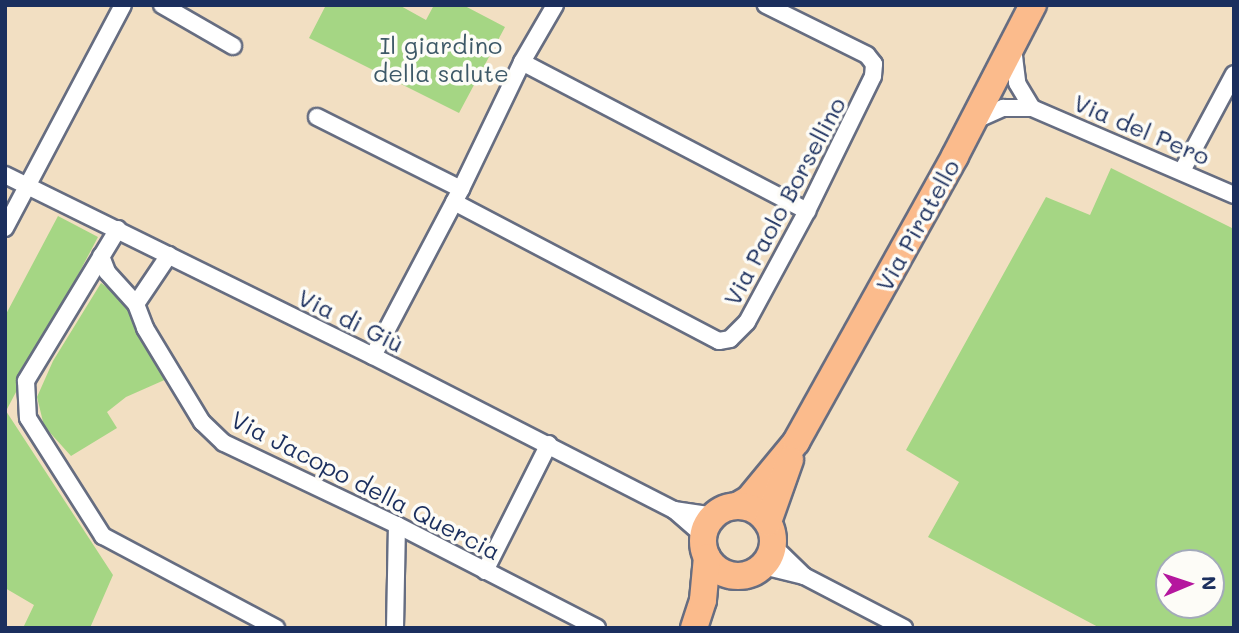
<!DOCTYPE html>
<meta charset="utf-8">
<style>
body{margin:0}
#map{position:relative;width:1239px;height:633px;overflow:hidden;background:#f2dfc2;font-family:Mali,sans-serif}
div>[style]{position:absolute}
.green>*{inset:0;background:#a5d684}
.roads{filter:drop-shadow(2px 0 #666d81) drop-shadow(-2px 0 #666d81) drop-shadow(0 2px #666d81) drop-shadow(0 -2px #666d81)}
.minor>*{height:16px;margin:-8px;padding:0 8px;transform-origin:8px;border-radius:8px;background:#fff}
.primary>*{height:26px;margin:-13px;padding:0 13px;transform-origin:13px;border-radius:13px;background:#fbbb8c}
.primary>.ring{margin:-13px;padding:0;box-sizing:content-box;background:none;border:26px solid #fbbb8c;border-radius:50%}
span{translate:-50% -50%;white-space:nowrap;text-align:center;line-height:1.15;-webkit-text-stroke:7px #fdfcf7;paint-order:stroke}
.park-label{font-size:24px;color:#3e5968}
.street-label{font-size:24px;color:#1b2f5e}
.frame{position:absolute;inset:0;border:7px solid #1b2f5e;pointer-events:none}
.north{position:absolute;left:1155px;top:549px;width:70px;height:70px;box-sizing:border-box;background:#fdfcf7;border:2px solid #a3aaba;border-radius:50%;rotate:88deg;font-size:19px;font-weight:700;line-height:28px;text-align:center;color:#1b2f5e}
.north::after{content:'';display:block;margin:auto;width:24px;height:32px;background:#b5179e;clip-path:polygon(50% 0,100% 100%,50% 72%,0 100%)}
</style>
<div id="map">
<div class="green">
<div style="clip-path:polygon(326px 5px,399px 5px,426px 20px,434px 5px,463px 5px,505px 27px,459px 113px,309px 38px)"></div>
<div style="clip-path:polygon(evenodd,1111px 168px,1234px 229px,1234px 628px,1100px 628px,928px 537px,959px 482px,906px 450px,1046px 197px,1090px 215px,1111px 168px,1211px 563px,1211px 605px,1169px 605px,1169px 563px,1211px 563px)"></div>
<div style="clip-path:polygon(58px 216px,98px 237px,6px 411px,113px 575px,90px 628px,23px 628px,34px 605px,5px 588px,5px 316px)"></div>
<div style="clip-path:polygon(101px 283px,123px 299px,169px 378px,126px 397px,107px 412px,117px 428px,71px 456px,44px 426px,37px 397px,53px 361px)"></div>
</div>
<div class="roads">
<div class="minor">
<div style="left:162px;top:5px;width:82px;rotate:30deg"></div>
<div style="left:1013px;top:48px;width:35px;rotate:83deg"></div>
<div style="left:1017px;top:83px;width:29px;rotate:59deg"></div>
<div style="left:522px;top:62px;width:322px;rotate:27.6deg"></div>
<div style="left:317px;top:117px;width:161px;rotate:26.6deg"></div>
<div style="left:976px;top:120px;width:30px;rotate:-24deg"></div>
<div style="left:1003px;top:108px;width:29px"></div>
<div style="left:1032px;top:108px;width:220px;rotate:23.3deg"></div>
<div style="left:1182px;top:171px;width:110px;rotate:-61.8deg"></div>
<div style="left:5px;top:175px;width:410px;rotate:26.2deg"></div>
<div style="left:373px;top:356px;width:338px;rotate:27.1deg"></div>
<div style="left:454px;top:202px;width:299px;rotate:27.7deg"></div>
<div style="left:719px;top:341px;width:11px;rotate:-10deg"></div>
<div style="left:730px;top:339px;width:24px;rotate:-45deg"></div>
<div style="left:747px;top:322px;width:126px;rotate:-61.6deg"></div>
<div style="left:807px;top:211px;width:150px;rotate:-63.9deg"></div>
<div style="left:873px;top:76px;width:12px;rotate:-85deg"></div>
<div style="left:874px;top:64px;width:11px;rotate:-128deg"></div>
<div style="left:867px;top:55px;width:113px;rotate:-153.7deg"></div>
<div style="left:5px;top:228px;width:252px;rotate:-62.1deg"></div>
<div style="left:118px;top:229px;width:178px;rotate:121.2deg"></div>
<div style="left:26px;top:381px;width:37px;rotate:87deg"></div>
<div style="left:28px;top:418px;width:140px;rotate:57.6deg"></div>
<div style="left:103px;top:536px;width:196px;rotate:28deg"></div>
<div style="left:101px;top:256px;width:17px;rotate:69deg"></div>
<div style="left:107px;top:272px;width:43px;rotate:47.8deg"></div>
<div style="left:136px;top:304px;width:26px;rotate:69deg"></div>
<div style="left:145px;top:328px;width:110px;rotate:58.8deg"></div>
<div style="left:202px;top:422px;width:30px;rotate:44deg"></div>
<div style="left:224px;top:443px;width:191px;rotate:25.4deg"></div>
<div style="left:397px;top:525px;width:225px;rotate:27.2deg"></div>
<div style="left:136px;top:304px;width:59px;rotate:-56deg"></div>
<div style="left:373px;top:356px;width:189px;rotate:-62.2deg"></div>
<div style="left:461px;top:189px;width:141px;rotate:-64.3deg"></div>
<div style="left:522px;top:62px;width:66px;rotate:-59.9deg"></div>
<div style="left:704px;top:536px;width:40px;rotate:-139deg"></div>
<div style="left:674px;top:510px;width:41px;rotate:8.3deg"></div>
<div style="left:763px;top:566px;width:42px;rotate:13.7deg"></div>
<div style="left:804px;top:576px;width:43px;rotate:-135.9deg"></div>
<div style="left:485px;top:571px;width:142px;rotate:-63.3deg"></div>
<div style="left:804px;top:576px;width:113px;rotate:27.5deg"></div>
<div style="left:395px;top:628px;width:103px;rotate:-88.9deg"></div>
</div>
<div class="primary">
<div style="left:737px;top:506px;width:14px;rotate:-30deg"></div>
<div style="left:749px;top:499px;width:74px;rotate:-50.5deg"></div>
<div style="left:796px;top:442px;width:327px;rotate:-60.9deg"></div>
<div style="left:955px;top:156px;width:170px;rotate:-62.7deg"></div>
<div class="ring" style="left:703px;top:506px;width:44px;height:44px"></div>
<div style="left:768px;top:522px;width:66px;rotate:-70.5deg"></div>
<div style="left:694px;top:628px;width:29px;rotate:-72deg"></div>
<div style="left:703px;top:600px;width:43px;rotate:-84.7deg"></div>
</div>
</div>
<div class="park-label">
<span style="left:441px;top:59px">Il giardino<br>della salute</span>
</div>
<div class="street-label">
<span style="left:1142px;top:129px;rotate:23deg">Via del Pero</span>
<span style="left:784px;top:201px;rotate:-62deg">Via Paolo Borsellino</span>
<span style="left:917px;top:225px;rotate:-61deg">Via Piratello</span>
<span style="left:351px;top:320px;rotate:26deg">Via di Giù</span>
<span style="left:366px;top:485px;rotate:27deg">Via Jacopo della Quercia</span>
</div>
<div class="frame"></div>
<div class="north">N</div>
</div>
